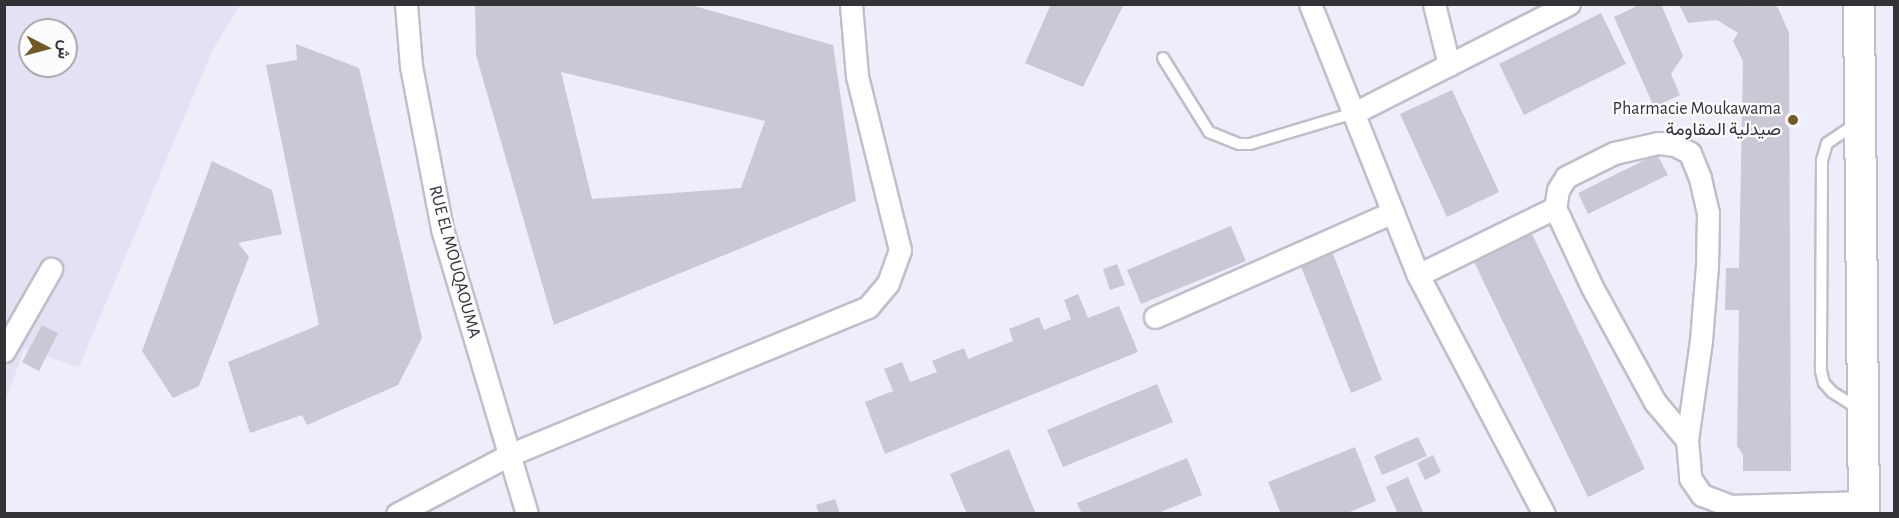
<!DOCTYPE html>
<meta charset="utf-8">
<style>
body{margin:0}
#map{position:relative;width:1899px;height:518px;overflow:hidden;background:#efedf9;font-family:"Alegreya Sans",Vazirmatn,sans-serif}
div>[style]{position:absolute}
.built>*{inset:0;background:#e4e1f4}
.building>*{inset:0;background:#cac8d4}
.roads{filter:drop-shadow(2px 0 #c0beca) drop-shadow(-2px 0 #c0beca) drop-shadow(0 2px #c0beca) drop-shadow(0 -2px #c0beca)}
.lane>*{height:10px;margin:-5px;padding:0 5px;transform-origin:5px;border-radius:5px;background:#fff}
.street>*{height:21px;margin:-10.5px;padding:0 10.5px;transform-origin:10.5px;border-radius:10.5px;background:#fff}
.secondary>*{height:30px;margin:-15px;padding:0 15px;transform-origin:15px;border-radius:15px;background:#fff}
.dots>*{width:16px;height:16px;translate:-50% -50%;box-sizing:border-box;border:3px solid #fcfbfe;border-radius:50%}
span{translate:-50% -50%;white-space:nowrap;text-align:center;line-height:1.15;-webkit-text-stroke:4.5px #fcfbfe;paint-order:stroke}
.poi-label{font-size:18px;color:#333337}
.right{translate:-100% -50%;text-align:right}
.street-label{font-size:18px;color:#333337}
.frame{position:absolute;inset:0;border:6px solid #333337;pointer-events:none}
.north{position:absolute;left:18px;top:18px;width:60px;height:60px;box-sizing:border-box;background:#fcfbfe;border:2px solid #acabae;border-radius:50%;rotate:96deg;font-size:16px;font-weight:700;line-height:24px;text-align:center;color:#333337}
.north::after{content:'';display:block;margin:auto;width:21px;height:27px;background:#71592a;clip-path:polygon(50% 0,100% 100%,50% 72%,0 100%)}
</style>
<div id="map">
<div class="built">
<div style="clip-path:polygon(evenodd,5px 5px,240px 5px,213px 49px,79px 367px,24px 349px,5px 403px,5px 5px,30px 30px,66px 30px,66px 66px,30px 66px,30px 30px)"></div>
</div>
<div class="building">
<div style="clip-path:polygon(evenodd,475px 4px,687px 4px,833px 45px,856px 201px,554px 325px,476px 55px,475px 4px,561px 72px,765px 121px,741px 188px,592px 199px,561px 72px)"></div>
<div style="clip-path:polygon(1051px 4px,1124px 4px,1083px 87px,1025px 63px)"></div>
<div style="clip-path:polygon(1641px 4px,1661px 4px,1683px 56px,1671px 74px,1680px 95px,1654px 107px,1614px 17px)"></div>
<div style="clip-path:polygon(1679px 4px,1748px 4px,1752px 7px,1753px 4px,1773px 4px,1778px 8px,1789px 33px,1791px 471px,1743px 471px,1743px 455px,1737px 446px,1739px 310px,1725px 310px,1726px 268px,1739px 268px,1743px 61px,1733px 41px,1738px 33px,1717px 20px,1688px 23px)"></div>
<div style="clip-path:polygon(1601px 13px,1626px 64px,1524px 115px,1499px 64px)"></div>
<div style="clip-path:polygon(296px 44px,359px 68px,422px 338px,398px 385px,307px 425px,302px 415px,250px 433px,228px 362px,319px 325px,266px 65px,297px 60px)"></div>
<div style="clip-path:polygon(1452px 90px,1499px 192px,1447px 217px,1400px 114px)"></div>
<div style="clip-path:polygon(1657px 154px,1668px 175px,1588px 214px,1578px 193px)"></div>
<div style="clip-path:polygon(212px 161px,272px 190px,282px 234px,238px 243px,249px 257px,199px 386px,173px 398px,142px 351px)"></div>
<div style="clip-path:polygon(1231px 226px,1246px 261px,1141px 304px,1127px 270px)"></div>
<div style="clip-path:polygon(1531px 232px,1645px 469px,1588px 497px,1473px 260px)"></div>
<div style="clip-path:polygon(1330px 246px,1382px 380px,1351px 393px,1298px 259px)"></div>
<div style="clip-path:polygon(1117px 264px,1125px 285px,1110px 290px,1103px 269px)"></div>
<div style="clip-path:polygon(1078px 294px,1088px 318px,1119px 306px,1138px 352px,885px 454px,865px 402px,893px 391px,884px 369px,902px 362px,910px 382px,937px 372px,932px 361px,964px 348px,968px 359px,1013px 341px,1009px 329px,1039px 317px,1044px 330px,1071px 319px,1064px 300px)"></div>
<div style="clip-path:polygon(42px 325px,58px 333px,39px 371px,22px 362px)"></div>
<div style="clip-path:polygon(1157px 384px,1173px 422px,1063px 467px,1047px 430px)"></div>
<div style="clip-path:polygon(1418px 437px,1427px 456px,1382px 475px,1374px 456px)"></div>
<div style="clip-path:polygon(1355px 447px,1376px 501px,1345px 514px,1281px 514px,1268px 482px)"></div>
<div style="clip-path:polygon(1009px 449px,1036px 514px,967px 514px,950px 474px)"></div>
<div style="clip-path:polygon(1433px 455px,1441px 472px,1425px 480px,1417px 463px)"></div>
<div style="clip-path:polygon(1187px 458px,1202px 495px,1156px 514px,1082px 514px,1077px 503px)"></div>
<div style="clip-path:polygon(1408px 477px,1424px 514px,1398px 514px,1386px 487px)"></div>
<div style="clip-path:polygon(835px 499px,840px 514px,819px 514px,816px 505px)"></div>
</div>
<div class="roads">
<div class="lane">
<div style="left:1163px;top:58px;width:87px;rotate:58.1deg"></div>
<div style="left:1209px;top:132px;width:32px;rotate:22deg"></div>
<div style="left:1239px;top:144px;width:11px"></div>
<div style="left:1250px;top:144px;width:109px;rotate:-16.6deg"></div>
<div style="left:1857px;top:123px;width:36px;rotate:146deg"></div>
<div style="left:1827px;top:143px;width:18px;rotate:106deg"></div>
<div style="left:1822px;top:160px;width:211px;rotate:90.3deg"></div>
<div style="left:1821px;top:371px;width:12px;rotate:76deg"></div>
<div style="left:1824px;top:383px;width:12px;rotate:48deg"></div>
<div style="left:1832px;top:392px;width:31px;rotate:32deg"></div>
</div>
<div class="street">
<div style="left:406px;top:4px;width:62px;rotate:85.4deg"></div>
<div style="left:411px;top:66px;width:166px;rotate:79.2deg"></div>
<div style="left:442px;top:229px;width:297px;rotate:73.4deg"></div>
<div style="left:1310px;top:4px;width:292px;rotate:68.3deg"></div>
<div style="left:1418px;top:275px;width:270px;rotate:62.2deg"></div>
<div style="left:1434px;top:4px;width:63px;rotate:76.2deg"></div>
<div style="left:1354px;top:113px;width:241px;rotate:-26.9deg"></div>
<div style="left:1418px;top:275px;width:153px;rotate:-26.1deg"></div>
<div style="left:1155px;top:317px;width:260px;rotate:-23.8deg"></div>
<div style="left:4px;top:351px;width:95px;rotate:-60.2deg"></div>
<div style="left:1687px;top:440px;width:101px;rotate:-82deg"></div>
<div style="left:1701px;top:340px;width:75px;rotate:-85.4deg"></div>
<div style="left:1707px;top:265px;width:52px;rotate:-88.9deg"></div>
<div style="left:1708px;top:213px;width:36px;rotate:-103deg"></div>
<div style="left:1700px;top:178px;width:27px;rotate:-112deg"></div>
<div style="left:1690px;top:153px;width:17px;rotate:-152deg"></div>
<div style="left:1675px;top:145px;width:17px;rotate:-173deg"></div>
<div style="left:1658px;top:143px;width:45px;rotate:167.2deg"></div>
<div style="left:1614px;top:153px;width:54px;rotate:153.4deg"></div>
<div style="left:1566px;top:177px;width:15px;rotate:122deg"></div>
<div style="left:1558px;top:190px;width:18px;rotate:99deg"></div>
<div style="left:1555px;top:208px;width:87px;rotate:64.9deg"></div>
<div style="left:1592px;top:287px;width:131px;rotate:61.3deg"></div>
<div style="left:1655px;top:402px;width:50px;rotate:49.9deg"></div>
<div style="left:1687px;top:440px;width:38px;rotate:85deg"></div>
<div style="left:1690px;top:478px;width:21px;rotate:55deg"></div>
<div style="left:1702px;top:495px;width:31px;rotate:21deg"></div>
<div style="left:1731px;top:506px;width:133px;rotate:-1.7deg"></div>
<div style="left:397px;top:514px;width:127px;rotate:-27.8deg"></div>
<div style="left:509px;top:455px;width:388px;rotate:-22.4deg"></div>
<div style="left:868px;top:307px;width:31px;rotate:-50deg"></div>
<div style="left:888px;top:283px;width:35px;rotate:-70deg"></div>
<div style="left:900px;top:250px;width:179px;rotate:-103.9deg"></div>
<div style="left:857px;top:76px;width:72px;rotate:-94.8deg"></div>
</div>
<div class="secondary">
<div style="left:1859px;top:4px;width:510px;rotate:89.44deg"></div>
</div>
</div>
<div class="dots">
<div style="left:1793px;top:120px;background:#71592a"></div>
</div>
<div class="poi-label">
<span class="right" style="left:1781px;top:120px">Pharmacie Moukawama<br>صيدلية المقاومة</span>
</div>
<div class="street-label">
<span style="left:454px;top:262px;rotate:75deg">RUE EL MOUQAOUMA</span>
</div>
<div class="frame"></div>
<div class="north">ش</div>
</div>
